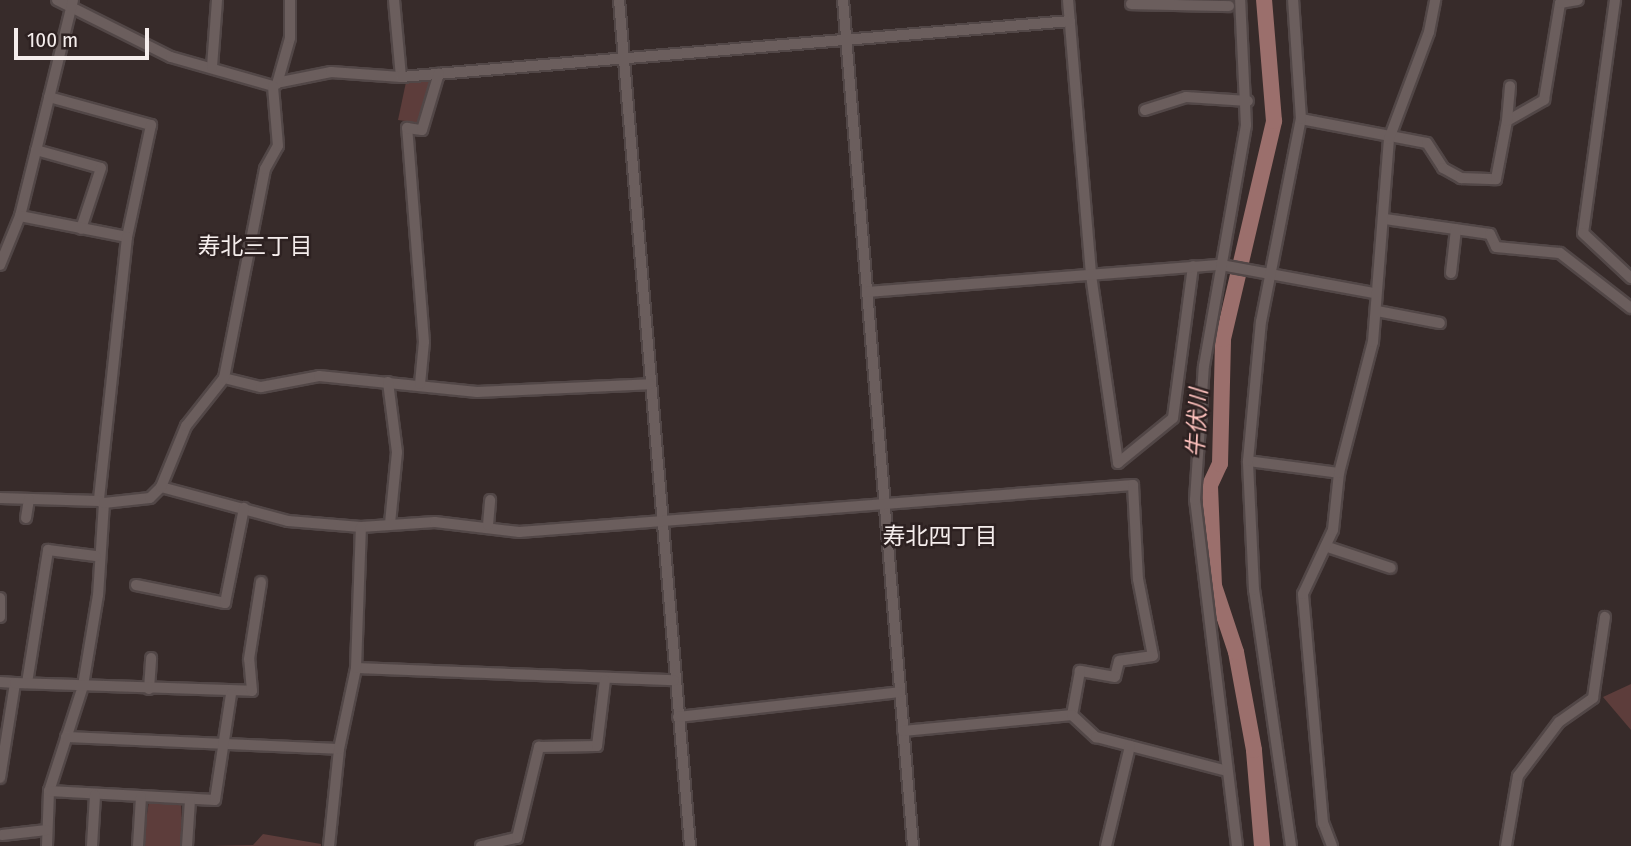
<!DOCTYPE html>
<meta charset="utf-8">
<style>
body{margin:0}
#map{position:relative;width:1631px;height:846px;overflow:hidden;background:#372b2a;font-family:"Fira Sans Condensed","Noto Sans JP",sans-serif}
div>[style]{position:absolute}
.green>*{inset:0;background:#5d3d3b}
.river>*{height:16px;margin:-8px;padding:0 8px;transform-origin:8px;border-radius:8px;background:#9b6f6c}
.roads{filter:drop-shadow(2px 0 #524747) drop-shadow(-2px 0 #524747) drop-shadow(0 2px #524747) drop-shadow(0 -2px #524747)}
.minor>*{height:10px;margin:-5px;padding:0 5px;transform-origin:5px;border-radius:5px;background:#6b5e5d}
span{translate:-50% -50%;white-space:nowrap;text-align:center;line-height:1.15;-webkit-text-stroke:5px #2d2121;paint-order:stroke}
.neighbourhood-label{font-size:23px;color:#f5edec}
.water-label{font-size:23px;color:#fec2be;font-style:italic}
.scale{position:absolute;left:14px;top:28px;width:135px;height:32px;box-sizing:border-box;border:4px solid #f5edec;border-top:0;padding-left:9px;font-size:21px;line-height:24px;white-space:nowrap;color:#f5edec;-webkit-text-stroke:5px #2d2121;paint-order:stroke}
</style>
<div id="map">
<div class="green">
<div style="clip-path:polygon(433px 78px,420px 123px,398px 120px,406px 82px)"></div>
<div style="clip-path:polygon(1631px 684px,1631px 730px,1603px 697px)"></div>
<div style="clip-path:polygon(149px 801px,181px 802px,183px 846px,142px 846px)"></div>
<div style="clip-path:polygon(263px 834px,321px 844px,321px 846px,210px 846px,253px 845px)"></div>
</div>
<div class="river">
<div style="left:1262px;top:846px;width:96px;rotate:-94.8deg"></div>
<div style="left:1254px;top:750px;width:100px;rotate:-100.4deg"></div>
<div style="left:1236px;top:652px;width:70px;rotate:-108.4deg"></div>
<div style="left:1214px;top:586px;width:101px;rotate:-92.3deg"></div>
<div style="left:1210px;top:485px;width:23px;rotate:-65deg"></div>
<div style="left:1220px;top:464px;width:125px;rotate:-88.6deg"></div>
<div style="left:1223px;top:339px;width:224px;rotate:-76.8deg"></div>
<div style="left:1274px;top:121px;width:121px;rotate:-94.7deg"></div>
</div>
<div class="roads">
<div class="minor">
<div style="left:57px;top:0;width:127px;rotate:26.6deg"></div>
<div style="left:171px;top:57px;width:106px;rotate:15.9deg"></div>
<div style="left:394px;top:0;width:77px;rotate:84.8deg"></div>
<div style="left:619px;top:0;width:849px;rotate:85.2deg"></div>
<div style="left:843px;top:0;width:849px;rotate:85.27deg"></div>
<div style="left:1068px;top:0;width:276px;rotate:85.2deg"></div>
<div style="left:1091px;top:275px;width:190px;rotate:81.8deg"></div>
<div style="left:1118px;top:463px;width:71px;rotate:-39.3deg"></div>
<div style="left:1173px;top:418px;width:153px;rotate:-82.5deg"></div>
<div style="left:1615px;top:0;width:235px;rotate:97.8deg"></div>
<div style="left:1583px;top:233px;width:66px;rotate:43.2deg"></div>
<div style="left:1131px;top:4px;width:98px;rotate:1.2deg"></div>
<div style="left:212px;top:67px;width:67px;rotate:-85.7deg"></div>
<div style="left:281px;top:82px;width:51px;rotate:-11.3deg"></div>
<div style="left:331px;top:72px;width:70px;rotate:4.1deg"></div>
<div style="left:401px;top:77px;width:671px;rotate:-4.78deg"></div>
<div style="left:277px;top:84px;width:48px;rotate:-74.2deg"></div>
<div style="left:290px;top:38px;width:38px;rotate:-90deg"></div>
<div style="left:49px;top:97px;width:106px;rotate:15.4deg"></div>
<div style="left:151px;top:125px;width:115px;rotate:102.1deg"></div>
<div style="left:1145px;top:110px;width:43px;rotate:-17.6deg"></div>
<div style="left:1186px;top:97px;width:62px;rotate:3.7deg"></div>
<div style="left:1301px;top:119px;width:128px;rotate:10.8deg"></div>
<div style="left:1427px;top:143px;width:30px;rotate:57deg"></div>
<div style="left:1443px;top:168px;width:21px;rotate:29deg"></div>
<div style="left:1461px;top:178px;width:35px;rotate:2deg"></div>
<div style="left:1496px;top:179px;width:59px;rotate:-79.3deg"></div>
<div style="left:1507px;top:121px;width:43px;rotate:-29.6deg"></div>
<div style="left:1544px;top:100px;width:98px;rotate:-80.6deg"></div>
<div style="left:1560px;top:3px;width:18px;rotate:-9deg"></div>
<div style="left:1507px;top:121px;width:35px;rotate:-85deg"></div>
<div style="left:36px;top:150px;width:67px;rotate:15.5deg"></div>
<div style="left:101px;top:168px;width:64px;rotate:108.2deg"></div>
<div style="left:20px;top:216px;width:222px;rotate:-76.2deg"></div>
<div style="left:1385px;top:219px;width:106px;rotate:8.1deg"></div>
<div style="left:1490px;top:234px;width:14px;rotate:65deg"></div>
<div style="left:1496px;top:247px;width:64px;rotate:5.4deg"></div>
<div style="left:1560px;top:253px;width:90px;rotate:37.8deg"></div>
<div style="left:0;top:265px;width:53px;rotate:-67.8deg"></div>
<div style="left:20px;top:216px;width:109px;rotate:11.1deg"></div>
<div style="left:127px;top:237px;width:265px;rotate:96.1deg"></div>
<div style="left:99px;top:501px;width:5px;rotate:22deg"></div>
<div style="left:104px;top:503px;width:92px;rotate:93.7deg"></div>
<div style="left:98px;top:595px;width:92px;rotate:99.4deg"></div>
<div style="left:83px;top:686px;width:110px;rotate:107.9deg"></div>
<div style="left:49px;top:791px;width:55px;rotate:92.1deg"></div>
<div style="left:1451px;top:273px;width:44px;rotate:-83.5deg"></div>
<div style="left:867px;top:292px;width:355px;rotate:-4.4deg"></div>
<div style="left:1221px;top:265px;width:156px;rotate:10.4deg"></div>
<div style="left:1377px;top:311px;width:64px;rotate:10.8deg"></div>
<div style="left:224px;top:378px;width:38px;rotate:14deg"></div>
<div style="left:261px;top:387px;width:59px;rotate:-10.7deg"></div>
<div style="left:319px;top:376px;width:159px;rotate:5.8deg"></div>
<div style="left:477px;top:392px;width:173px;rotate:-2.6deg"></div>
<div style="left:388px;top:382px;width:71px;rotate:82.7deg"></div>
<div style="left:397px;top:452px;width:72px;rotate:95.6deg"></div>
<div style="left:420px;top:384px;width:42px;rotate:-84.6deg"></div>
<div style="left:424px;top:342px;width:215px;rotate:-94.5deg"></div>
<div style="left:407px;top:128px;width:15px;rotate:8deg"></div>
<div style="left:422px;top:130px;width:59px;rotate:-73.4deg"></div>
<div style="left:1248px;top:461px;width:92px;rotate:7.5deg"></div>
<div style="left:161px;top:487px;width:131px;rotate:15deg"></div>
<div style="left:288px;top:521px;width:73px;rotate:4.7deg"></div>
<div style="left:361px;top:527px;width:74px;rotate:-3.9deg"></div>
<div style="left:435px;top:522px;width:85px;rotate:6.8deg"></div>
<div style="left:519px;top:532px;width:616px;rotate:-4.38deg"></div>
<div style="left:1133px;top:485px;width:94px;rotate:87deg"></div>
<div style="left:1138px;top:579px;width:78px;rotate:79deg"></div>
<div style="left:1153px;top:656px;width:34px;rotate:172deg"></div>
<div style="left:1119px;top:661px;width:16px;rotate:104deg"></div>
<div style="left:1115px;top:677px;width:36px;rotate:-170deg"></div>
<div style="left:1080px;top:671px;width:45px;rotate:100.3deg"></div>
<div style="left:0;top:498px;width:99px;rotate:1.7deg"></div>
<div style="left:104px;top:503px;width:46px;rotate:-6.2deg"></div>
<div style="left:150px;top:498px;width:16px;rotate:-45deg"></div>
<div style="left:161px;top:487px;width:66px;rotate:-67.7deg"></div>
<div style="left:186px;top:426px;width:61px;rotate:-51.6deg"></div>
<div style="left:224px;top:378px;width:213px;rotate:-78.9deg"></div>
<div style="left:265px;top:169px;width:26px;rotate:-61deg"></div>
<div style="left:278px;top:146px;width:60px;rotate:-94.8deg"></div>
<div style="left:26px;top:518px;width:19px;rotate:-81deg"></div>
<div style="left:488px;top:525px;width:25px;rotate:-85deg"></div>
<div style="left:1328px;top:547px;width:66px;rotate:18.4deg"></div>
<div style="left:136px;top:585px;width:91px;rotate:11.4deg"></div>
<div style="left:225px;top:603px;width:97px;rotate:-78.7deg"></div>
<div style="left:0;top:598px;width:19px;rotate:90deg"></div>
<div style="left:356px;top:668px;width:318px;rotate:2.2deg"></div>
<div style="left:0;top:682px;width:15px;rotate:4deg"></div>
<div style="left:27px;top:683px;width:135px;rotate:-81deg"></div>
<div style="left:48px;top:550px;width:48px;rotate:7.1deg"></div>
<div style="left:149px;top:689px;width:31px;rotate:-86deg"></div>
<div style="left:678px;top:717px;width:223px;rotate:-6.4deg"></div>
<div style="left:903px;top:731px;width:170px;rotate:-5.4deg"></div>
<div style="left:1072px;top:715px;width:33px;rotate:43deg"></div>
<div style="left:1096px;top:737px;width:135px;rotate:14.5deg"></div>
<div style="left:66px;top:737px;width:273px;rotate:2.5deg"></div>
<div style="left:0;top:778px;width:96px;rotate:-81deg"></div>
<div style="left:15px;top:683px;width:237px;rotate:1.9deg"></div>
<div style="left:252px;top:691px;width:32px;rotate:-95deg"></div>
<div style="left:249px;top:659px;width:78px;rotate:-81.1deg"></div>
<div style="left:49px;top:791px;width:166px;rotate:3.1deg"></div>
<div style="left:215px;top:800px;width:107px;rotate:-81.4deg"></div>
<div style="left:2px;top:835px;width:45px;rotate:-6.3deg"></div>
<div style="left:92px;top:846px;width:51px;rotate:-86.6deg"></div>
<div style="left:138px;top:846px;width:49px;rotate:-86.5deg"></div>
<div style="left:187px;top:846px;width:46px;rotate:-86.3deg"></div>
<div style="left:329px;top:846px;width:98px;rotate:-84.1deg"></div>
<div style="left:339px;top:749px;width:83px;rotate:-78.1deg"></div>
<div style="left:356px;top:668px;width:141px;rotate:-88deg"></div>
<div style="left:481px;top:846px;width:37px;rotate:-13deg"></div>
<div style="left:517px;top:838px;width:94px;rotate:-76.4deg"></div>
<div style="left:539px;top:747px;width:58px;rotate:-1deg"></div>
<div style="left:597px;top:746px;width:66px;rotate:-83.1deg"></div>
<div style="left:1106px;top:846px;width:103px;rotate:-76.5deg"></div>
<div style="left:1237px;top:846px;width:349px;rotate:-96.9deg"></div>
<div style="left:1195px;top:500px;width:134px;rotate:-86.2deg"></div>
<div style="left:1204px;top:366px;width:245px;rotate:-80.1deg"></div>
<div style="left:1246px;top:125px;width:125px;rotate:-92.7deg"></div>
<div style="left:1291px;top:846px;width:259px;rotate:-98.2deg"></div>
<div style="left:1254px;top:590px;width:129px;rotate:-92.7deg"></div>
<div style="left:1248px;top:461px;width:140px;rotate:-84.7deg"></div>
<div style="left:1261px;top:322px;width:207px;rotate:-78.9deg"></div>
<div style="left:1301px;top:119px;width:119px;rotate:-93.8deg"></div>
<div style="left:1332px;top:846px;width:25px;rotate:-111deg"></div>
<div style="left:1323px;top:823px;width:230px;rotate:-95deg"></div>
<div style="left:1303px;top:594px;width:71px;rotate:-64.9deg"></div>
<div style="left:1333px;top:530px;width:57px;rotate:-84deg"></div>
<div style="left:1339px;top:473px;width:135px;rotate:-75.5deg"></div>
<div style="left:1373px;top:342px;width:204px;rotate:-85.5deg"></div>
<div style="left:1389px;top:139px;width:114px;rotate:-69.5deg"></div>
<div style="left:1429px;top:32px;width:33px;rotate:-79deg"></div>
<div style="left:1506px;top:846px;width:71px;rotate:-80.3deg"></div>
<div style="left:1518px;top:776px;width:68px;rotate:-52.8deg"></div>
<div style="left:1559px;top:722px;width:42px;rotate:-35.2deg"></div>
<div style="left:1593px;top:698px;width:82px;rotate:-81.6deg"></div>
</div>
</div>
<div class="neighbourhood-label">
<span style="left:255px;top:246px">寿北三丁目</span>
<span style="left:940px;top:536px">寿北四丁目</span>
</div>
<div class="water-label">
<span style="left:1197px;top:423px;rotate:-87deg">牛伏川</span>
</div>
<div class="scale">100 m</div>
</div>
